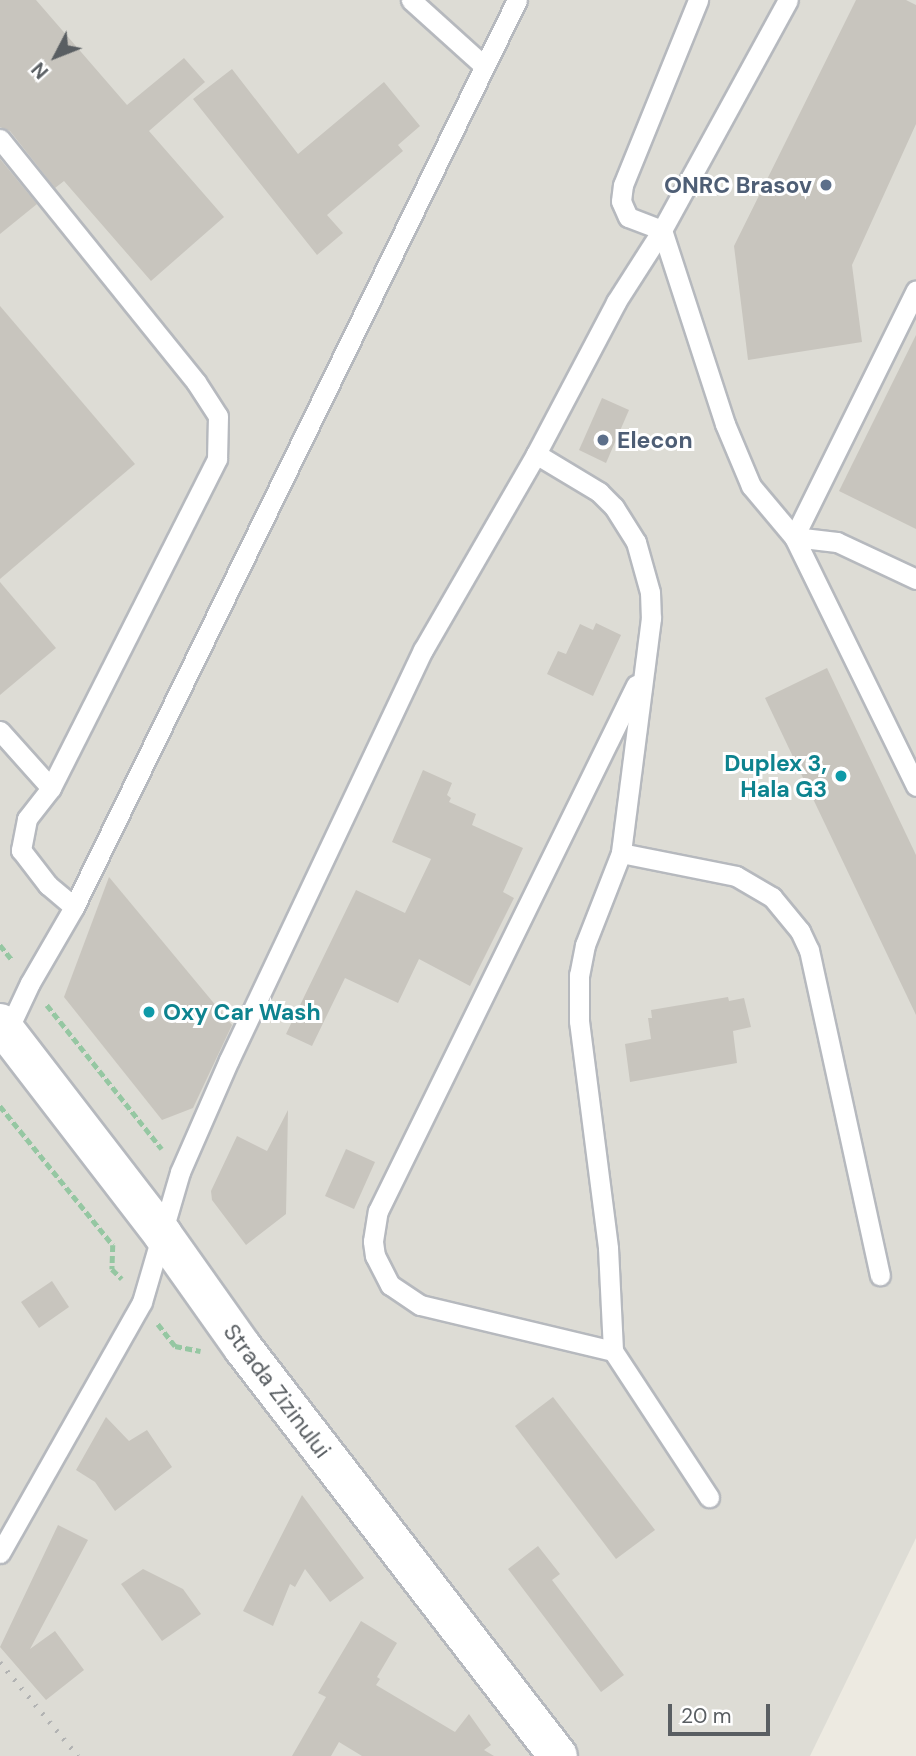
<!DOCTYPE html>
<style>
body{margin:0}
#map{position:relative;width:916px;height:1756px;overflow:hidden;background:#edeae1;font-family:"DM Sans",sans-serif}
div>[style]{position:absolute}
.industrial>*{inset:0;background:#dddcd5}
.building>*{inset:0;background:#c8c5be}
.path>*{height:4.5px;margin-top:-2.25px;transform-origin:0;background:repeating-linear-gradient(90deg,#95c7a2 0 7px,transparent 0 10.5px)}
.roads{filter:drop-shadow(2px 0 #b6b9be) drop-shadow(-2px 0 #b6b9be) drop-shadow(0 2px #b6b9be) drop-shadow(0 -2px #b6b9be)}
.lane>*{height:19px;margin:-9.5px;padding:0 9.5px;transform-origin:9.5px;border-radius:9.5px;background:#fff}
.secondary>*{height:38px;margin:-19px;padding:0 19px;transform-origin:19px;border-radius:19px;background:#fff}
.rail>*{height:5px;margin-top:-2.5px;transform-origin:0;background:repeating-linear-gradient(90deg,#b2b3b3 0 2px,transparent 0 11px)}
.dots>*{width:19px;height:19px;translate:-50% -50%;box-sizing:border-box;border:4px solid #fff;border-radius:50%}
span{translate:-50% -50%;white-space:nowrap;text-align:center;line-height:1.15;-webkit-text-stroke:6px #fff;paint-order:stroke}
.service-label{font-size:23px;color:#4e5e75;font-weight:700}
.right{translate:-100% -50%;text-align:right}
.left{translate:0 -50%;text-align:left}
.culture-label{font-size:23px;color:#0d838f;font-weight:700}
.street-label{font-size:23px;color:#595e62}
.north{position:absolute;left:21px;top:21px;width:70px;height:70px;-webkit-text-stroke:5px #fff;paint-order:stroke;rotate:228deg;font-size:19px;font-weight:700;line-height:28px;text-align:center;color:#595e62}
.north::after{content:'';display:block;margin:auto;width:24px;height:32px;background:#595e62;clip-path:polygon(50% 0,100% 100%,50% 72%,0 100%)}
.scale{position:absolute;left:668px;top:1704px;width:102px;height:32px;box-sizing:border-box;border:4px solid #595e62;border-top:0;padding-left:9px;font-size:21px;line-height:24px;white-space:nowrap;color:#595e62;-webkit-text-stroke:5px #fff;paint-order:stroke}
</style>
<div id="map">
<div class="industrial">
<div style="clip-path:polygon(0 0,916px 0,916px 1538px,810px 1756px,0 1756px)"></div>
</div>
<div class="building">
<div style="clip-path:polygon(0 0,36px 0,127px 105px,184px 58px,205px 82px,149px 131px,224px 217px,151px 281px,64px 181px,55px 188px,10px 131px,0 127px)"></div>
<div style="clip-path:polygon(856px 0,906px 0,916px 5px,916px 124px,852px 265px,862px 342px,748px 360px,734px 246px)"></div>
<div style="clip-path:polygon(232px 69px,298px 154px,384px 82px,420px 126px,398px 145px,403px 151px,327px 215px,343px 233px,317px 255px,193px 99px)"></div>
<div style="clip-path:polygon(0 159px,37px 204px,0 234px)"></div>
<div style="clip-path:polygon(0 306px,135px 464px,0 579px)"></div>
<div style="clip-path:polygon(916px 335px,916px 529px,839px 491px)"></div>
<div style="clip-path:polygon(602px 398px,629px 410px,606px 463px,579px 450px)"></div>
<div style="clip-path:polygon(0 582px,56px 648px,0 695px)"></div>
<div style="clip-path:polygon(596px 623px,621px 635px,593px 696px,547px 674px,558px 651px,566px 654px,580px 624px,593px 630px)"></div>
<div style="clip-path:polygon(827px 668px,916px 855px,916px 1015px,765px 698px)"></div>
<div style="clip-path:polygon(423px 770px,452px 783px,447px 795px,451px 798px,449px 802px,476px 814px,472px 825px,523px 848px,503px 892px,514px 898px,470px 986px,419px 959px,398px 1003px,345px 978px,312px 1046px,286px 1034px,356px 890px,405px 913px,431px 859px,392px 842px)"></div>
<div style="clip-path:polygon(109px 877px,232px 1025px,193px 1108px,162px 1120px,64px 997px)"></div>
<div style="clip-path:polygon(728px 997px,729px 1001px,744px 998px,751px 1027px,733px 1031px,737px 1063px,630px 1082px,625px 1044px,651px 1039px,648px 1018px,652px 1018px,651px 1010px)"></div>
<div style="clip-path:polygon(288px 1110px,286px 1214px,246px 1245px,212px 1200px,211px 1191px,237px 1136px,267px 1151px)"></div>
<div style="clip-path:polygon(346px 1149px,375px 1162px,354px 1209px,325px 1196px)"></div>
<div style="clip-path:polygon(52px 1281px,69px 1307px,39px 1328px,21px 1302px)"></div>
<div style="clip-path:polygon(553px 1397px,655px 1530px,616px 1559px,515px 1426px)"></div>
<div style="clip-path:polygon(106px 1417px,129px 1441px,147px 1430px,172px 1467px,115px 1511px,95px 1482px,76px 1470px)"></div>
<div style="clip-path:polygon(302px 1495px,364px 1578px,330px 1602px,305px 1569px,295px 1587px,290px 1584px,273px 1626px,243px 1611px)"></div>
<div style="clip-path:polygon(58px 1525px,88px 1540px,30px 1649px,55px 1631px,84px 1670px,46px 1700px,0 1647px)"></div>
<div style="clip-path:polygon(538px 1546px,560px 1574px,552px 1580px,624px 1675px,601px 1692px,508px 1569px)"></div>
<div style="clip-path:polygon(143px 1569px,183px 1589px,201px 1614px,162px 1641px,121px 1584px)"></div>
<div style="clip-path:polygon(361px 1621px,397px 1643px,377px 1677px,380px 1679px,376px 1685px,455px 1732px,469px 1714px,491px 1745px,484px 1750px,494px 1756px,362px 1756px,339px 1742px,331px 1756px,292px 1756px,326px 1697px,318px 1693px)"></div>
</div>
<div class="path">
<div style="left:0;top:945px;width:19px;rotate:51deg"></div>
<div style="left:47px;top:1005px;width:184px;rotate:51.4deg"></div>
<div style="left:0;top:1106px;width:179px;rotate:50.9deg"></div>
<div style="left:113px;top:1245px;width:24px;rotate:92deg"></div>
<div style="left:112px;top:1269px;width:14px;rotate:45deg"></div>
<div style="left:158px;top:1324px;width:28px;rotate:52deg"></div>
<div style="left:175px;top:1346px;width:26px;rotate:11deg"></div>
</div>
<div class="roads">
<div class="lane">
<div style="left:411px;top:0;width:98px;rotate:42.1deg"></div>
<div style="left:0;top:139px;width:312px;rotate:51.1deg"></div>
<div style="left:196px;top:382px;width:40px;rotate:57.1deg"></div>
<div style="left:218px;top:416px;width:43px;rotate:91.3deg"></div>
<div style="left:217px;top:459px;width:369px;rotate:116.8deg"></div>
<div style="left:51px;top:788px;width:39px;rotate:128deg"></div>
<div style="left:27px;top:819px;width:32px;rotate:101deg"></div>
<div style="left:21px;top:850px;width:44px;rotate:52.4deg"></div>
<div style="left:48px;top:885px;width:34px;rotate:40deg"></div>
<div style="left:662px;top:230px;width:204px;rotate:72deg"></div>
<div style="left:725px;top:424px;width:67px;rotate:67.2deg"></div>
<div style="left:751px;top:486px;width:67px;rotate:49.9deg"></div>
<div style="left:794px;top:537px;width:277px;rotate:63.9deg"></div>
<div style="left:662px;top:230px;width:36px;rotate:-159deg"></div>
<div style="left:628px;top:217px;width:17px;rotate:-114deg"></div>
<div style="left:621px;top:201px;width:16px;rotate:-83deg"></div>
<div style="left:623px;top:185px;width:200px;rotate:-67.9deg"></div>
<div style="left:536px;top:454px;width:74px;rotate:31.1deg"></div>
<div style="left:599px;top:492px;width:21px;rotate:45deg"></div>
<div style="left:614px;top:507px;width:41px;rotate:57.8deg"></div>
<div style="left:636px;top:542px;width:52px;rotate:74.4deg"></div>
<div style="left:650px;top:592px;width:26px;rotate:88deg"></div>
<div style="left:651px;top:618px;width:237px;rotate:97.3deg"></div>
<div style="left:621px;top:853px;width:99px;rotate:111.4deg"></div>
<div style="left:585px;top:945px;width:31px;rotate:101deg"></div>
<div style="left:579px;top:975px;width:46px;rotate:90deg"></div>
<div style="left:579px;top:1021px;width:229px;rotate:82.7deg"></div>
<div style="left:608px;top:1248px;width:103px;rotate:87.2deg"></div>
<div style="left:613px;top:1351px;width:175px;rotate:56.7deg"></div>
<div style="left:794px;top:537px;width:275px;rotate:-63.7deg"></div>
<div style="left:794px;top:537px;width:43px;rotate:6.6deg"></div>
<div style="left:837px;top:542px;width:87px;rotate:25.1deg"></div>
<div style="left:0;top:731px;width:76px;rotate:48.2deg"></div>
<div style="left:621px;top:853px;width:117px;rotate:11.3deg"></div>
<div style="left:736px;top:876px;width:42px;rotate:30.3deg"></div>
<div style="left:772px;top:897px;width:44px;rotate:50.5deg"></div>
<div style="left:800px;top:931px;width:21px;rotate:65deg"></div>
<div style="left:809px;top:950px;width:333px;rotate:77.7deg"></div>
<div style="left:7px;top:1032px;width:54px;rotate:-64.9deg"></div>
<div style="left:30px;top:983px;width:88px;rotate:-59.9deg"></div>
<div style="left:74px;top:907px;width:1009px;rotate:-63.97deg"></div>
<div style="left:613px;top:1351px;width:198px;rotate:-166.6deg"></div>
<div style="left:420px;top:1305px;width:36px;rotate:-146deg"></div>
<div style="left:390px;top:1285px;width:33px;rotate:-117deg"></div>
<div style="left:375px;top:1256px;width:15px;rotate:-98deg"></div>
<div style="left:373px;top:1241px;width:30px;rotate:-81deg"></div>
<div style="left:378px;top:1211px;width:586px;rotate:-63.87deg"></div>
<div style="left:0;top:1553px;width:288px;rotate:-60.5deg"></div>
<div style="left:142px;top:1302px;width:135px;rotate:-73.7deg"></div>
<div style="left:180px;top:1172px;width:122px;rotate:-66.4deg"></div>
<div style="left:229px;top:1060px;width:454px;rotate:-64.7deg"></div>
<div style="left:423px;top:650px;width:226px;rotate:-60deg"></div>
<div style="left:536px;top:454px;width:172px;rotate:-62.2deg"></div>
<div style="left:616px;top:302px;width:85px;rotate:-57.4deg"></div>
<div style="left:662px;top:230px;width:262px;rotate:-61.3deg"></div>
</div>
<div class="secondary">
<div style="left:0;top:1023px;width:267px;rotate:52.4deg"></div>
<div style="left:163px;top:1235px;width:138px;rotate:54.7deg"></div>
<div style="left:243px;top:1348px;width:515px;rotate:52.33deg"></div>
</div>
</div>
<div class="rail">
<div style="left:0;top:1662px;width:122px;rotate:50.3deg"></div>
</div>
<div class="dots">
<div style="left:826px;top:185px;background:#5c6f8a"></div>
<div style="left:603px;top:440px;background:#5c6f8a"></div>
<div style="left:841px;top:776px;background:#0f9aa8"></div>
<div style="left:149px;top:1012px;background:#0f9aa8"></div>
</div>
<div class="service-label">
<span class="right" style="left:812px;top:185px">ONRC Brasov</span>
<span class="left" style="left:617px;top:440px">Elecon</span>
</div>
<div class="culture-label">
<span class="right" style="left:827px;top:776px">Duplex 3,<br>Hala G3</span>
<span class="left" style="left:163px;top:1012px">Oxy Car Wash</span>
</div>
<div class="street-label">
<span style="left:277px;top:1391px;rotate:53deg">Strada Zizinului</span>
</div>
<div class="north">N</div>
<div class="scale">20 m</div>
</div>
